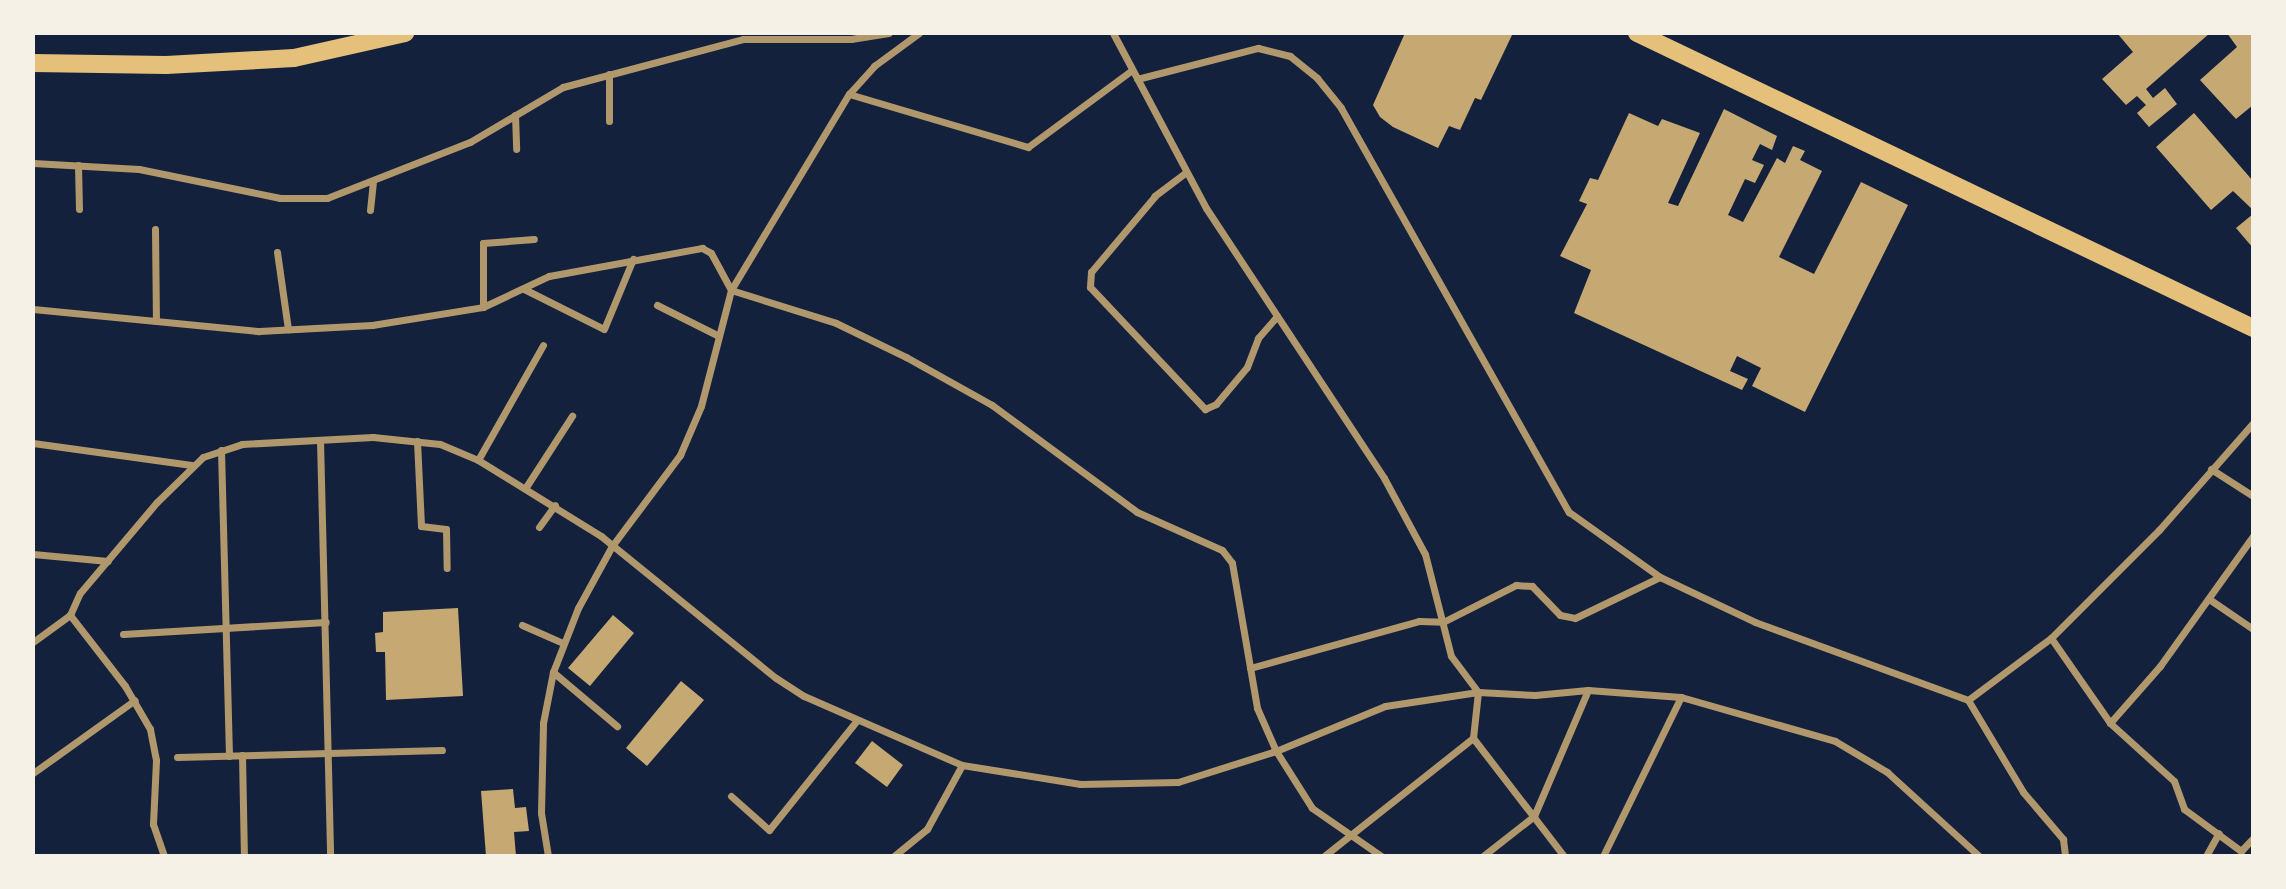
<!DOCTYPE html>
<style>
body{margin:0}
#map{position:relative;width:2286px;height:889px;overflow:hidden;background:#14213d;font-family:"Golos Text",sans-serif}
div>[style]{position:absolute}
.building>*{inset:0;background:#c6a872}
.minor>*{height:7px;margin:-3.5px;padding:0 3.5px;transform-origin:3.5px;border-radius:3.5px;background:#b1986c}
.primary>*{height:18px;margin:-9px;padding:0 9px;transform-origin:9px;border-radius:9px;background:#e5c07b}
span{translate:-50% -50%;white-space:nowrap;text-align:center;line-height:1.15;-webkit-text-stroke:7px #f6f1e7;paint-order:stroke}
.frame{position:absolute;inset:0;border:35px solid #f6f1e7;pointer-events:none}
</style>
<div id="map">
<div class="building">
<div style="clip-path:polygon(1405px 33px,1513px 33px,1481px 100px,1475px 98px,1460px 130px,1449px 126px,1438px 148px,1393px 127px,1380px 117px,1373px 105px)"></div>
<div style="clip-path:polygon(2117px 33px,2210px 33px,2146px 89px,2153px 98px,2165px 88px,2177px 104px,2149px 127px,2137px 113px,2146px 105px,2137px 96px,2126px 105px,2102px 79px,2133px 52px)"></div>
<div style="clip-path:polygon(2227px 33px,2253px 33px,2253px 105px,2236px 119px,2200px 80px,2237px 47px)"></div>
<div style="clip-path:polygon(1724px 109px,1777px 136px,1772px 150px,1760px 144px,1752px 160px,1764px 165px,1755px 183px,1745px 179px,1728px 215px,1743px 222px,1777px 158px,1785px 163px,1793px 146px,1805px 151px,1800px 160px,1822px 171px,1779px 257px,1814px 274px,1861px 182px,1908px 205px,1805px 412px,1752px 386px,1761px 368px,1737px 356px,1730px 371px,1748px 379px,1742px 390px,1574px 313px,1591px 270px,1560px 256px,1587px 204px,1579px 201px,1590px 178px,1598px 180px,1629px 113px,1658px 126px,1662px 119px,1700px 133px,1668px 203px,1678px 206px)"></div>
<div style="clip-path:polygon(2194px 113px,2253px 181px,2253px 210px,2233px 191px,2211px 210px,2156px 147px)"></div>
<div style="clip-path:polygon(2253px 214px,2253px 248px,2236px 228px)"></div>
<div style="clip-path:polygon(458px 608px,463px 696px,386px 700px,385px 652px,376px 652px,375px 633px,383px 632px,383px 612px)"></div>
<div style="clip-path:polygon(613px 615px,634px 633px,590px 686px,568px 668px)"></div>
<div style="clip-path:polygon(681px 681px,704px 700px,647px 766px,626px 748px)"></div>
<div style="clip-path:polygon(872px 741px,903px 765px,887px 787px,855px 763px)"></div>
<div style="clip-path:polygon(513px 789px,515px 808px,526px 807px,529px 831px,514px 832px,516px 856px,486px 856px,481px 791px)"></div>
</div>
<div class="minor">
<div style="left:1113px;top:33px;width:198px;rotate:62deg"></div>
<div style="left:1206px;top:208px;width:323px;rotate:56.6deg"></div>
<div style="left:1384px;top:478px;width:86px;rotate:61.7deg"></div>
<div style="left:1425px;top:554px;width:105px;rotate:75.7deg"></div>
<div style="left:1451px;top:656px;width:45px;rotate:53.1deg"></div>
<div style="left:1478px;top:692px;width:46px;rotate:96.2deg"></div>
<div style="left:1473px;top:738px;width:190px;rotate:141.6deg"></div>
<div style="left:1137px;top:79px;width:125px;rotate:-14.4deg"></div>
<div style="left:1258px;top:48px;width:33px;rotate:14deg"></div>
<div style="left:1290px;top:56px;width:35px;rotate:39deg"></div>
<div style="left:1317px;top:78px;width:38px;rotate:51deg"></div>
<div style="left:1341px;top:108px;width:464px;rotate:60.6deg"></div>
<div style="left:1569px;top:512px;width:112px;rotate:35.5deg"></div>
<div style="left:1660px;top:577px;width:105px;rotate:25.3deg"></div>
<div style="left:1755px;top:622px;width:227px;rotate:20.1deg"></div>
<div style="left:1968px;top:700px;width:107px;rotate:59.1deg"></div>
<div style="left:2023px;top:792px;width:62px;rotate:49.6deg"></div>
<div style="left:2063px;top:839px;width:17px;rotate:83deg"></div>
<div style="left:849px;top:94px;width:187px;rotate:16.5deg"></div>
<div style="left:1028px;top:147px;width:129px;rotate:-36.5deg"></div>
<div style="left:515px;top:115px;width:34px;rotate:88deg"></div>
<div style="left:609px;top:121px;width:47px;rotate:-90deg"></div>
<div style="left:33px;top:163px;width:106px;rotate:3.2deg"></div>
<div style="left:139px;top:169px;width:144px;rotate:11.6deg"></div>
<div style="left:280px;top:198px;width:47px"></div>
<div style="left:327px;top:198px;width:154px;rotate:-21.4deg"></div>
<div style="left:470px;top:142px;width:108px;rotate:-30.6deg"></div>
<div style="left:563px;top:87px;width:186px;rotate:-14.9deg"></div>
<div style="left:743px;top:39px;width:108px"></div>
<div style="left:851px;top:39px;width:38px;rotate:-9deg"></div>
<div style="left:78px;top:165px;width:44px;rotate:88.7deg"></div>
<div style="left:1185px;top:173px;width:38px;rotate:143deg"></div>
<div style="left:1155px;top:196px;width:99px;rotate:130.1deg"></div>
<div style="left:1091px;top:272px;width:15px;rotate:94deg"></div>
<div style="left:1090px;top:287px;width:168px;rotate:46.7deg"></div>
<div style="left:1205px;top:409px;width:12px;rotate:-24deg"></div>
<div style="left:1216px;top:404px;width:48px;rotate:-50deg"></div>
<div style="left:1247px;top:367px;width:31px;rotate:-69deg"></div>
<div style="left:1258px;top:338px;width:29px;rotate:-49deg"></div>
<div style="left:370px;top:210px;width:27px;rotate:-84deg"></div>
<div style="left:155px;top:229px;width:92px;rotate:89.4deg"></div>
<div style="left:277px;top:252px;width:78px;rotate:81.9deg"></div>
<div style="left:524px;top:289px;width:89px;rotate:26.6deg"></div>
<div style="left:604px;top:329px;width:76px;rotate:-67.5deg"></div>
<div style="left:657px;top:305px;width:67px;rotate:26.6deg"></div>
<div style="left:483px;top:307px;width:64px;rotate:-90deg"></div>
<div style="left:483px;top:243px;width:51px;rotate:-4.5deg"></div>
<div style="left:33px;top:309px;width:227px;rotate:5.6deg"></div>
<div style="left:259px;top:331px;width:113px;rotate:-3deg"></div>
<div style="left:372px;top:325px;width:112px;rotate:-9.2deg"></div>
<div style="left:483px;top:307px;width:73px;rotate:-25.2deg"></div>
<div style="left:549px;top:276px;width:156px;rotate:-10.4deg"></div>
<div style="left:702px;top:248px;width:10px;rotate:29deg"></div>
<div style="left:711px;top:253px;width:42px;rotate:61.6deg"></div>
<div style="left:731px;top:290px;width:110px;rotate:17.4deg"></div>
<div style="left:836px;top:323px;width:78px;rotate:25.9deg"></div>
<div style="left:906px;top:357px;width:98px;rotate:29.2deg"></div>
<div style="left:992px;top:405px;width:180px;rotate:36.4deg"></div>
<div style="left:1137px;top:512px;width:93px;rotate:24.1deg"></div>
<div style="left:1222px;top:550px;width:16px;rotate:52deg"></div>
<div style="left:1232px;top:563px;width:147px;rotate:80.2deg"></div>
<div style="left:1257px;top:708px;width:47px;rotate:66.2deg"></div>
<div style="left:1276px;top:751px;width:67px;rotate:57.7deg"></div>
<div style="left:1312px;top:808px;width:84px;rotate:34.8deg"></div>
<div style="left:320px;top:440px;width:416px;rotate:88.6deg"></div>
<div style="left:417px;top:441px;width:85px;rotate:87.3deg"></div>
<div style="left:421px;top:526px;width:25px;rotate:7deg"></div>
<div style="left:446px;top:529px;width:39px;rotate:89deg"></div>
<div style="left:33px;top:443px;width:160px;rotate:7.9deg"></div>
<div style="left:221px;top:450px;width:306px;rotate:88.5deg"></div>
<div style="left:478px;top:460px;width:132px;rotate:-60.5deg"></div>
<div style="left:2211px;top:469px;width:50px;rotate:32.7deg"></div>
<div style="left:526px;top:487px;width:85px;rotate:-57.1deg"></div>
<div style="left:539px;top:527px;width:27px;rotate:-54deg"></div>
<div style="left:33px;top:554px;width:75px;rotate:5.3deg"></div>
<div style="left:2209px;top:599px;width:53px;rotate:34.3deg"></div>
<div style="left:522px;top:625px;width:45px;rotate:23.7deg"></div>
<div style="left:123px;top:634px;width:203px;rotate:-3.4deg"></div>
<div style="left:2051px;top:638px;width:103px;rotate:55.2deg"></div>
<div style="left:2110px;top:723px;width:86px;rotate:42.2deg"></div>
<div style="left:2174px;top:781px;width:30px;rotate:70deg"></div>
<div style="left:2184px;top:809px;width:71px;rotate:36.4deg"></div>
<div style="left:2241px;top:851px;width:18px;rotate:-47deg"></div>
<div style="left:33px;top:642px;width:46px;rotate:-36.1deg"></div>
<div style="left:1250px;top:668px;width:175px;rotate:-15.5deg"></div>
<div style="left:1419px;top:621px;width:24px;rotate:2deg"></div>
<div style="left:1443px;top:622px;width:82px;rotate:-26.9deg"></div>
<div style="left:1516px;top:585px;width:16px;rotate:4deg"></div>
<div style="left:1532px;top:586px;width:40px;rotate:46deg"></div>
<div style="left:1560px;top:615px;width:15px;rotate:11deg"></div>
<div style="left:1575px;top:618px;width:94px;rotate:-25.8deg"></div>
<div style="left:553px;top:672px;width:84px;rotate:40.2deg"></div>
<div style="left:1968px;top:700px;width:104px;rotate:-36.8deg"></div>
<div style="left:2051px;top:638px;width:153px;rotate:-45deg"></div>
<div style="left:2159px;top:530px;width:142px;rotate:-48.7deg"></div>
<div style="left:2110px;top:723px;width:76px;rotate:-48.7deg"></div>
<div style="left:2160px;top:666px;width:160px;rotate:-54.4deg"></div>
<div style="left:1473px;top:738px;width:149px;rotate:52.4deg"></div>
<div style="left:242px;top:755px;width:101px;rotate:88.9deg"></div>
<div style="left:177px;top:757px;width:265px;rotate:-1.5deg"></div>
<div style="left:33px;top:773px;width:125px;rotate:-35.6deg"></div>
<div style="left:731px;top:796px;width:51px;rotate:41.8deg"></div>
<div style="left:769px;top:830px;width:141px;rotate:-51.3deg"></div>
<div style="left:164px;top:856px;width:34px;rotate:-109deg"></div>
<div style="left:153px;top:824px;width:64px;rotate:-87.3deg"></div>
<div style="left:156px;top:760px;width:32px;rotate:-101deg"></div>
<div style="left:150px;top:729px;width:50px;rotate:-120.2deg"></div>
<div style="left:125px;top:686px;width:90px;rotate:-127.8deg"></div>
<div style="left:70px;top:615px;width:24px;rotate:-66deg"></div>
<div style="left:80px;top:593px;width:119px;rotate:-49.8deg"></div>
<div style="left:157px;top:502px;width:64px;rotate:-44.4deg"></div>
<div style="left:203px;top:457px;width:41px;rotate:-18.4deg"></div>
<div style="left:242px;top:444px;width:131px;rotate:-3.1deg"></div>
<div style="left:373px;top:437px;width:67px;rotate:6deg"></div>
<div style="left:440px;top:444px;width:41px;rotate:22.8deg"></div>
<div style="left:478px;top:460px;width:145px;rotate:31.7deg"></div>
<div style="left:601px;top:536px;width:225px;rotate:39.1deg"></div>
<div style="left:776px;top:678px;width:33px;rotate:33deg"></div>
<div style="left:804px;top:696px;width:172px;rotate:23.6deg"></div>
<div style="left:962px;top:765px;width:120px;rotate:9.1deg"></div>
<div style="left:1080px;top:784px;width:98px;rotate:-1.2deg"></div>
<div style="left:1178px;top:782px;width:103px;rotate:-17.6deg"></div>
<div style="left:1276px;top:751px;width:118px;rotate:-22.4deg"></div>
<div style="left:1385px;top:706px;width:94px;rotate:-8.6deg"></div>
<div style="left:1478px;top:692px;width:57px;rotate:3deg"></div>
<div style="left:1535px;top:695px;width:53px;rotate:-5.4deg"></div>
<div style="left:1588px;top:690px;width:93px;rotate:4.3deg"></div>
<div style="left:1681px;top:697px;width:160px;rotate:15.9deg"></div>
<div style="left:1835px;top:741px;width:61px;rotate:30.8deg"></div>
<div style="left:1887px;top:772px;width:125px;rotate:42.4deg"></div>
<div style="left:548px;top:856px;width:44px;rotate:-99.2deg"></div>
<div style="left:541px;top:813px;width:90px;rotate:-88.7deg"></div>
<div style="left:543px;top:723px;width:52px;rotate:-78.9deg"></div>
<div style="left:553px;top:672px;width:69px;rotate:-68.7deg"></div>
<div style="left:578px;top:608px;width:71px;rotate:-61.3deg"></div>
<div style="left:612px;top:546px;width:114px;rotate:-53.2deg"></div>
<div style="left:680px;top:455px;width:53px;rotate:-66.8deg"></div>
<div style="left:701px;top:406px;width:120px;rotate:-75.5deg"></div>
<div style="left:731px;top:290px;width:229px;rotate:-59deg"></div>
<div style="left:849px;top:94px;width:38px;rotate:-48deg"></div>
<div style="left:874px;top:66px;width:56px;rotate:-36.3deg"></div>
<div style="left:894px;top:856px;width:43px;rotate:-39.3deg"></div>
<div style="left:927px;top:829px;width:73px;rotate:-61.3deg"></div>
<div style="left:1483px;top:856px;width:65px;rotate:-38.1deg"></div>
<div style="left:1534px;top:816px;width:137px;rotate:-66.8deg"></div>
<div style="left:1603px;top:856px;width:177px;rotate:-63.9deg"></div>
<div style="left:2206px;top:856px;width:26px;rotate:-61deg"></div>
</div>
<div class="primary">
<div style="left:1637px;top:33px;width:683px;rotate:25.59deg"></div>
<div style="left:33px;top:63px;width:133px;rotate:0.9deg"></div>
<div style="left:166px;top:65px;width:128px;rotate:-3.1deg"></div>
<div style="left:294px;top:58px;width:114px;rotate:-12.7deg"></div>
</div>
<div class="frame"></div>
</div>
